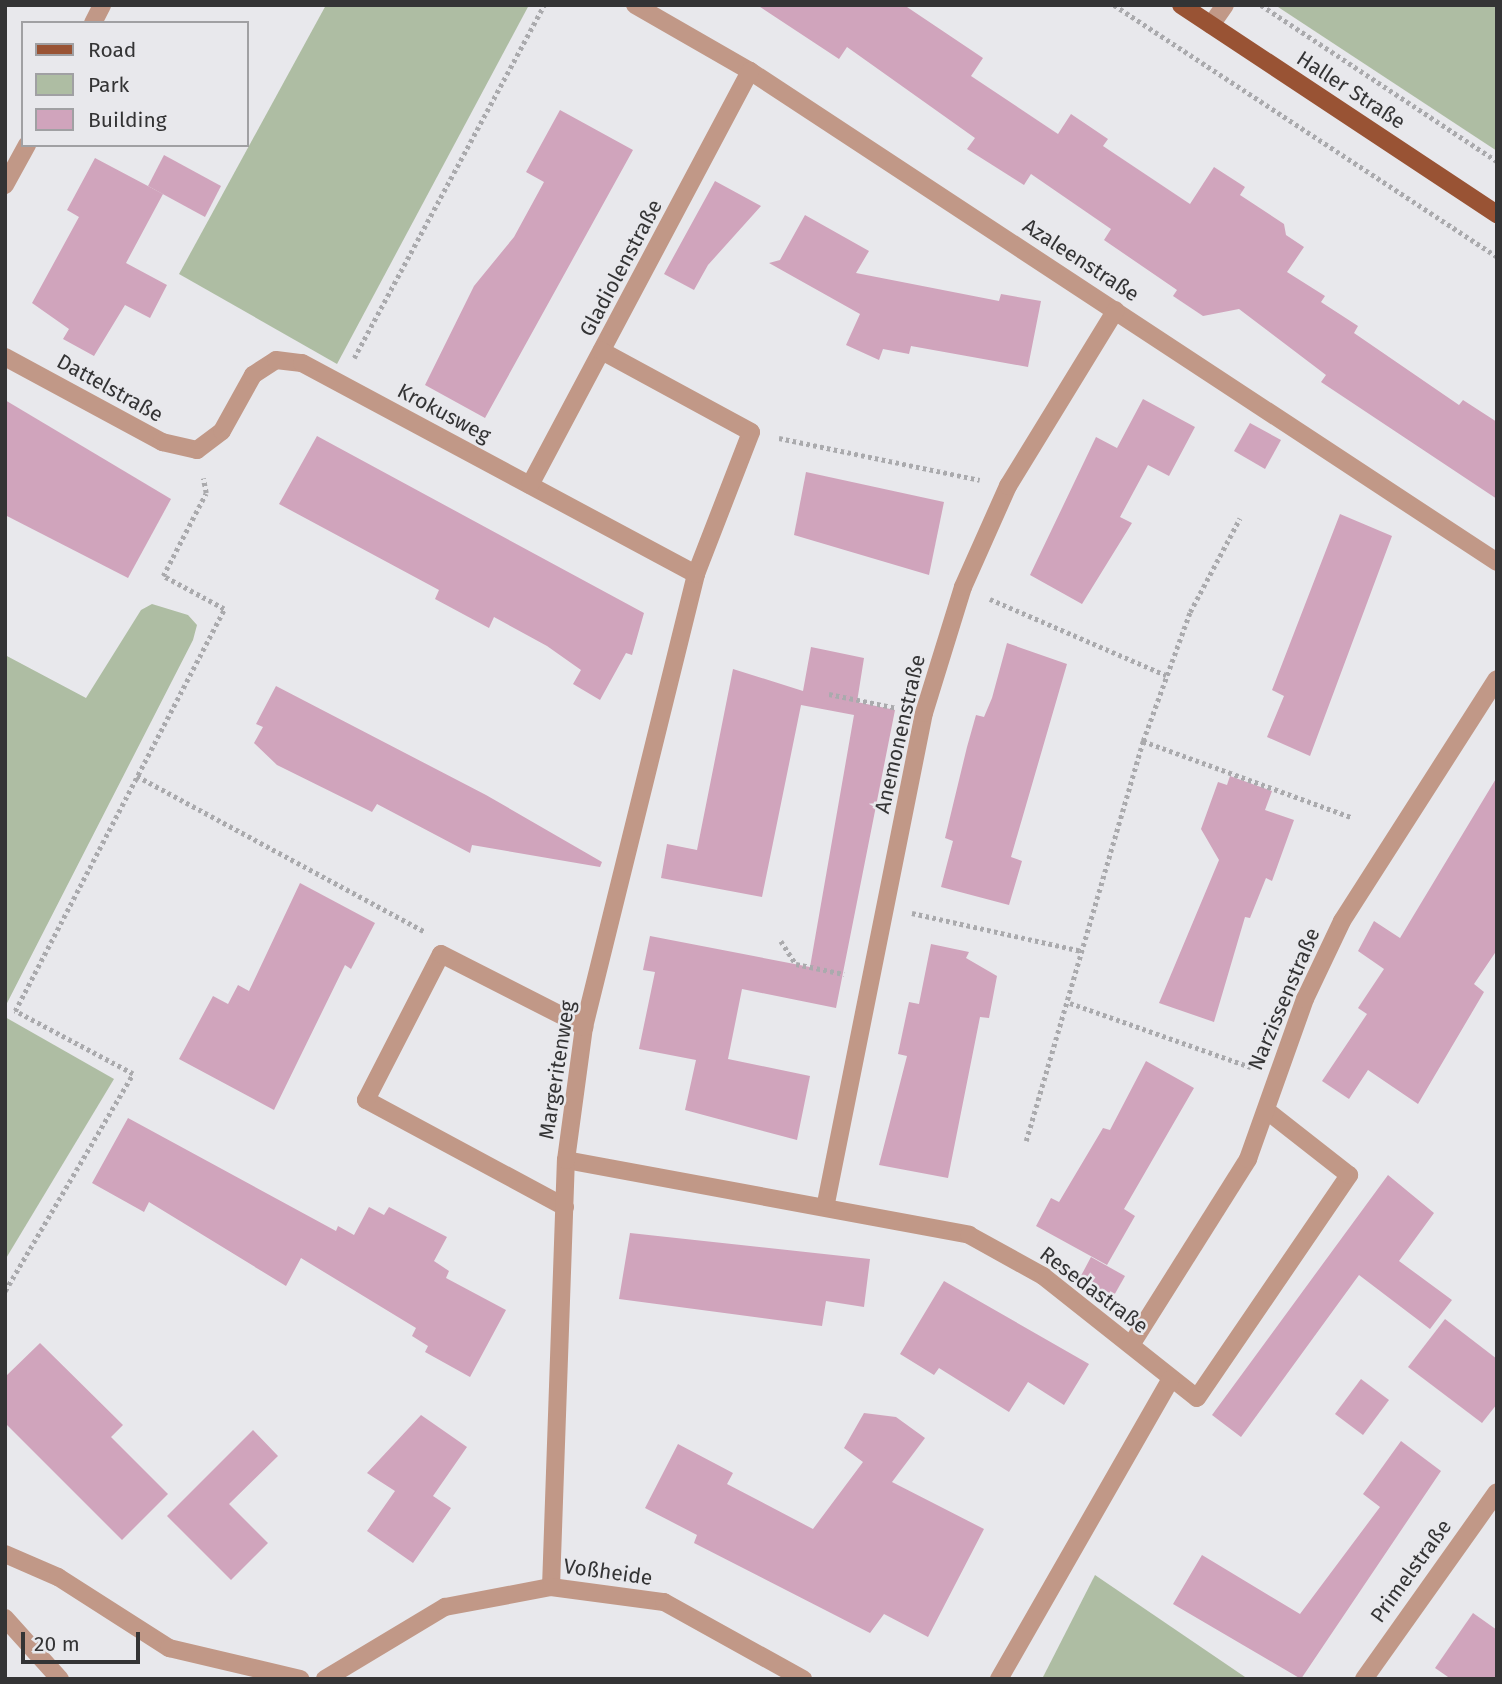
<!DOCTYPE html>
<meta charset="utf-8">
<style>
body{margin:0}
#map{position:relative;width:1502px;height:1684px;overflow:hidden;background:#e8e8ec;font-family:"Fira Sans",sans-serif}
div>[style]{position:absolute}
.green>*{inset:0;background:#aebda3}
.building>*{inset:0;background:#d0a4bc}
.path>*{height:4.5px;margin-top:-2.25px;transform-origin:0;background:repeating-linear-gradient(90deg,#aaaaad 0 3.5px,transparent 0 7px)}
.minor>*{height:18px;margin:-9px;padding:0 9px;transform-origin:9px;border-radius:9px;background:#c19887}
.major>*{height:18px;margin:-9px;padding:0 9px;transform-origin:9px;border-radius:9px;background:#995334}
span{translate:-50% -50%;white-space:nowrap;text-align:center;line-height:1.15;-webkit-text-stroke:5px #e8e8ec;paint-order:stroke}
.street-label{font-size:21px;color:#343435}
.frame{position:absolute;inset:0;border:7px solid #343435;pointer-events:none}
.legend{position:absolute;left:21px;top:21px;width:228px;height:126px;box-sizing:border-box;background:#e8e8ec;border:2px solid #a0a0a3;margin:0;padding:9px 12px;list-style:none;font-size:21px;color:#343435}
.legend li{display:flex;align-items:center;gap:14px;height:35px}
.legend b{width:35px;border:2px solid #a0a0a3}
.scale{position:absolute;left:21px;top:1632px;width:119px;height:32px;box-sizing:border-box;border:4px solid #343435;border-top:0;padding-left:9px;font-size:21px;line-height:24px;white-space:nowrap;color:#343435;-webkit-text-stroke:5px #e8e8ec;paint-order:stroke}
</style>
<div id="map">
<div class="green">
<div style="clip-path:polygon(326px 5px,529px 5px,337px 364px,179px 274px)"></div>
<div style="clip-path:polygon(1275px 5px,1497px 5px,1497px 151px)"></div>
<div style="clip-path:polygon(152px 604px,188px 615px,197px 625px,193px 640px,5px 1007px,5px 655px,86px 698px,141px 610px)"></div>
<div style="clip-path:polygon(5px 1017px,114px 1079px,5px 1260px)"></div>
<div style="clip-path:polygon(1095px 1575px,1248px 1679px,1042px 1679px)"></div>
</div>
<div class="building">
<div style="clip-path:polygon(757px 5px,904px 5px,983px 58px,971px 76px,1058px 134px,1071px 114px,1108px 139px,1103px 146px,1190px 204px,1214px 167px,1245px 187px,1240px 195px,1284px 224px,1286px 235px,1304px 247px,1287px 272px,1325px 296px,1321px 302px,1358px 326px,1354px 333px,1459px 405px,1463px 400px,1497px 422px,1497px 499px,1321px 382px,1326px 375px,1239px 309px,1203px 316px,1173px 296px,1177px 290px,1104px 240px,1111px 229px,1031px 174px,1024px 185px,967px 149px,975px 138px,847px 47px,839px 59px)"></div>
<div style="clip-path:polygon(560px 110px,633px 150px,485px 418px,425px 385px,474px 286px,514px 237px,544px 182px,526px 172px)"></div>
<div style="clip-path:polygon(164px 155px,221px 186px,205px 217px,148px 186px)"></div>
<div style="clip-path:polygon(95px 158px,163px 194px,126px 263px,167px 285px,150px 318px,125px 305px,94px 356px,63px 339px,69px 329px,32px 303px,79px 217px,67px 210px)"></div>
<div style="clip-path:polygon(715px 181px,761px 206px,708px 265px,694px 290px,664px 274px)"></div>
<div style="clip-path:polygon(805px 215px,869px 251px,856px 273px,999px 301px,1001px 294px,1041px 301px,1028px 367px,911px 346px,909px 354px,883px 349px,879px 360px,846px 345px,860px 314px,769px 263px,780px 260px)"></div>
<div style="clip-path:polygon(1143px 399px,1195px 427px,1169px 476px,1148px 465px,1120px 517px,1132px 523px,1082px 604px,1030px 575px,1096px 437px,1117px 448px)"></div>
<div style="clip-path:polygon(5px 400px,171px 499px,128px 578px,5px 515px)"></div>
<div style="clip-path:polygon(1250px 423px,1281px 440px,1265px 469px,1234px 451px)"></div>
<div style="clip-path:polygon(317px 436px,644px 613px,632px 655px,626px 653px,600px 700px,573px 684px,581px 670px,547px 646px,494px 617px,489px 628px,435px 599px,439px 590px,279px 504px)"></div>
<div style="clip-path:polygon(806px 472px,944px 502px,929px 575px,794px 535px)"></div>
<div style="clip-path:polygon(1340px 514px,1392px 536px,1310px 756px,1267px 737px,1284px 696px,1272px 690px)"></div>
<div style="clip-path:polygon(1007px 643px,1067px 664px,1011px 857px,1022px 861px,1009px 905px,941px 887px,953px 841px,945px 838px,967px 747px,976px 715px,984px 717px,992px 698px)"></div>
<div style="clip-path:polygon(811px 647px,864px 658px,857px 702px,895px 710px,836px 1008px,742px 989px,728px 1059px,810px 1076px,797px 1140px,685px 1110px,696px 1060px,639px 1049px,655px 972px,643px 970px,650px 936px,810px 967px,854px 715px,801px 705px,762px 897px,661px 878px,667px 844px,697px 850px,733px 669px,803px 691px)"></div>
<div style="clip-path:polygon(276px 686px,486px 795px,602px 862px,600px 867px,472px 845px,470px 853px,377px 804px,372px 812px,277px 765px,254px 743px,263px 727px,256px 724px)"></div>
<div style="clip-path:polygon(1230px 776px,1272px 791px,1265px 810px,1294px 820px,1272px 881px,1266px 878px,1250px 918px,1245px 917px,1214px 1022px,1159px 1003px,1219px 860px,1201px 829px,1218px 782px,1227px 785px)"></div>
<div style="clip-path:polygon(1497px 777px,1497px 950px,1474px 984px,1484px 992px,1418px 1104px,1368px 1070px,1349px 1099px,1322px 1081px,1367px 1014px,1358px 1008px,1384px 969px,1358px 951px,1374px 921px,1400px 938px)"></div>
<div style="clip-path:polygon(300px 883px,375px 923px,351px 969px,345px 965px,274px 1110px,179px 1059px,213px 996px,228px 1004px,238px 985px,249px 991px)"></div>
<div style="clip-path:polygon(931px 944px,969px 952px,966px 958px,997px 976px,989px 1018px,980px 1017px,948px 1178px,879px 1165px,907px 1056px,898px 1054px,909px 1002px,919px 1004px)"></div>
<div style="clip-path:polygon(1146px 1061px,1194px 1088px,1124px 1209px,1135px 1216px,1107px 1265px,1036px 1226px,1051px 1198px,1059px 1202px,1103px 1128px,1110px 1130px)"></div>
<div style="clip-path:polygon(128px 1118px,336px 1231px,338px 1226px,354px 1235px,369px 1207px,384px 1215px,389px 1207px,447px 1237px,434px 1261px,449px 1271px,446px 1278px,506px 1310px,470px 1377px,425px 1352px,428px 1346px,412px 1336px,416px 1328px,301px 1258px,286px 1286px,149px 1202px,144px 1212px,92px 1183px)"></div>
<div style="clip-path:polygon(1388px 1175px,1434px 1213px,1399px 1261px,1452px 1300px,1430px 1329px,1359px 1275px,1241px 1437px,1212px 1415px)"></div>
<div style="clip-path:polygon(630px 1233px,870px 1259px,864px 1307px,826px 1301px,822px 1326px,619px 1299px)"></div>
<div style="clip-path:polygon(1091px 1257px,1125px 1276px,1108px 1306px,1075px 1287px)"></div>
<div style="clip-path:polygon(944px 1281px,1089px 1364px,1064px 1405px,1028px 1382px,1009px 1412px,939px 1368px,934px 1375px,900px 1354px)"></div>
<div style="clip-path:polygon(1445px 1319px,1497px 1359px,1497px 1404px,1482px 1423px,1408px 1367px)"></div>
<div style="clip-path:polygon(40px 1343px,123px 1425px,111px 1437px,168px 1494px,122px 1540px,5px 1423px,5px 1377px)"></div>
<div style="clip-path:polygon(1361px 1379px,1389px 1400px,1363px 1435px,1335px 1414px)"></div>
<div style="clip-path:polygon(864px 1413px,896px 1417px,925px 1438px,892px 1482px,984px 1529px,928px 1637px,884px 1614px,870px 1633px,694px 1543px,697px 1535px,645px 1508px,678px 1444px,733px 1473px,727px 1484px,813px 1529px,863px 1462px,844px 1448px)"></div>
<div style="clip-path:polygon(421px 1415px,467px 1447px,433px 1496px,451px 1508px,413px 1563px,367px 1531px,395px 1491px,367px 1473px)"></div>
<div style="clip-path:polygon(253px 1430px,278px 1456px,229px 1504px,268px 1543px,231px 1580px,167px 1516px)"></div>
<div style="clip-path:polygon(1401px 1441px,1441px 1471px,1301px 1679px,1173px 1604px,1202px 1555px,1300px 1614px,1380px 1507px,1363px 1494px)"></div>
<div style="clip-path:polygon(1473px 1613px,1497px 1630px,1497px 1679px,1451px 1679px,1435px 1668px)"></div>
</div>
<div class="path">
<div style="left:1114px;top:5px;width:458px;rotate:33.3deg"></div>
<div style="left:1261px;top:5px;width:283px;rotate:33.5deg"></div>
<div style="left:354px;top:358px;width:401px;rotate:-61.7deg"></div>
<div style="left:779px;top:438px;width:205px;rotate:11.8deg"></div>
<div style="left:990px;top:599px;width:192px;rotate:23.4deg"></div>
<div style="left:829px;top:694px;width:69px;rotate:11.6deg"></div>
<div style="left:1143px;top:741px;width:221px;rotate:20.1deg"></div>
<div style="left:137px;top:776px;width:328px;rotate:28.4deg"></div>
<div style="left:912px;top:913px;width:174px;rotate:12.6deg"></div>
<div style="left:781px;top:941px;width:27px;rotate:57deg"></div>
<div style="left:796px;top:964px;width:49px;rotate:11.8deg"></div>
<div style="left:1070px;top:1003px;width:192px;rotate:19.5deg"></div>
<div style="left:1026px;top:1141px;width:417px;rotate:-73.7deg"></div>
<div style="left:1143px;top:741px;width:137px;rotate:-70deg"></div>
<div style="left:1190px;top:612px;width:106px;rotate:-62deg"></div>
<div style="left:5px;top:1291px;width:252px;rotate:-59.5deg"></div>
<div style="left:133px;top:1074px;width:134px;rotate:-151.9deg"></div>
<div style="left:15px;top:1011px;width:453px;rotate:-62.5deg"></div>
<div style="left:224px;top:609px;width:69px;rotate:-151.6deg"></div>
<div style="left:163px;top:576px;width:93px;rotate:-62.6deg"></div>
<div style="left:206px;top:493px;width:15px;rotate:-101deg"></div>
</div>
<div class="minor">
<div style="left:635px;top:5px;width:133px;rotate:29.9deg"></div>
<div style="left:750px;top:71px;width:894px;rotate:33.32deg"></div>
<div style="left:93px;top:23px;width:20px;rotate:-63deg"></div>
<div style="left:1211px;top:25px;width:24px;rotate:-55deg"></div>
<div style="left:5px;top:185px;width:46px;rotate:-61.2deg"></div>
<div style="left:5px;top:357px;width:179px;rotate:28.4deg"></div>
<div style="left:162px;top:442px;width:36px;rotate:13deg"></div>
<div style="left:197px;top:450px;width:31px;rotate:-37deg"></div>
<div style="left:222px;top:431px;width:64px;rotate:-61deg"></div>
<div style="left:253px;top:375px;width:27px;rotate:-33deg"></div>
<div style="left:276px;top:360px;width:26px;rotate:7deg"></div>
<div style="left:302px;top:363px;width:447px;rotate:28.2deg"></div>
<div style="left:530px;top:485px;width:469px;rotate:-62deg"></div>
<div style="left:566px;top:1160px;width:410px;rotate:10.5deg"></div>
<div style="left:969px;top:1235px;width:85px;rotate:29deg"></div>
<div style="left:1043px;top:1276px;width:196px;rotate:38.4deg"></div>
<div style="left:1197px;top:1398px;width:270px;rotate:-55.7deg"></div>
<div style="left:1349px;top:1175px;width:105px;rotate:-141.9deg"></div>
<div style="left:826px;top:1203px;width:500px;rotate:-78.7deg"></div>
<div style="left:924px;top:713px;width:132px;rotate:-72.8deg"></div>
<div style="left:963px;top:587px;width:111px;rotate:-66deg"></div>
<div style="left:1008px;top:486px;width:206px;rotate:-58.5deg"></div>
<div style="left:565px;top:1207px;width:226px;rotate:-151.7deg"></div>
<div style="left:366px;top:1100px;width:164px;rotate:-62.8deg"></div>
<div style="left:441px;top:954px;width:161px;rotate:27deg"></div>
<div style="left:1131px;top:1345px;width:220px;rotate:-57.8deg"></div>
<div style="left:1248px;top:1159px;width:170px;rotate:-70.4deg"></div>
<div style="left:1305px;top:999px;width:86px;rotate:-64.6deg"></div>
<div style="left:1342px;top:921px;width:287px;rotate:-57.4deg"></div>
<div style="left:5px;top:1554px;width:58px;rotate:23.5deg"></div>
<div style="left:58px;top:1577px;width:132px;rotate:32.6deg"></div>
<div style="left:169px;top:1648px;width:135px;rotate:13.3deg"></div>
<div style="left:551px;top:1587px;width:427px;rotate:-88deg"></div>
<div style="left:566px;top:1160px;width:134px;rotate:-82.3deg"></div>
<div style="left:584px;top:1027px;width:467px;rotate:-76.1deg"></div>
<div style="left:696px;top:574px;width:152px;rotate:-68.8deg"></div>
<div style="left:751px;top:432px;width:170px;rotate:-151.5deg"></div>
<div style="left:5px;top:1618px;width:82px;rotate:48deg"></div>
<div style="left:325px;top:1679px;width:140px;rotate:-31deg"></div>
<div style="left:445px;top:1607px;width:108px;rotate:-10.7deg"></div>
<div style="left:551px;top:1587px;width:114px;rotate:7.6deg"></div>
<div style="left:664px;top:1602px;width:159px;rotate:29deg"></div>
<div style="left:999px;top:1679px;width:346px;rotate:-60.2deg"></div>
<div style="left:1364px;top:1679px;width:229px;rotate:-54.6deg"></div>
</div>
<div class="major">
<div style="left:1181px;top:5px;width:379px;rotate:33.5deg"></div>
</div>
<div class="street-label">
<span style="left:1351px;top:90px;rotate:33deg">Haller Straße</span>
<span style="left:1081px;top:260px;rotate:33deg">Azaleenstraße</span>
<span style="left:621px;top:268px;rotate:-62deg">Gladiolenstraße</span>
<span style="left:110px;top:388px;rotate:29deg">Dattelstraße</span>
<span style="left:444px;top:413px;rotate:28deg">Krokusweg</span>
<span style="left:900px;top:734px;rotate:-77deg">Anemonenstraße</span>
<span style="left:1284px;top:999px;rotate:-67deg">Narzissenstraße</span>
<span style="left:557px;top:1070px;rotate:-81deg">Margeritenweg</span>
<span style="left:1094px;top:1290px;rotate:37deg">Resedastraße</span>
<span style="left:1411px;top:1571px;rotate:-54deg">Primelstraße</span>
<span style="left:608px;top:1572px;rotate:8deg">Voßheide</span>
</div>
<div class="frame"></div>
<ul class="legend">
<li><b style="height:9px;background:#995334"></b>Road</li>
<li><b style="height:19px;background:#aebda3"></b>Park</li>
<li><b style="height:19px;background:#d0a4bc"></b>Building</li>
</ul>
<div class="scale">20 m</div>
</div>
